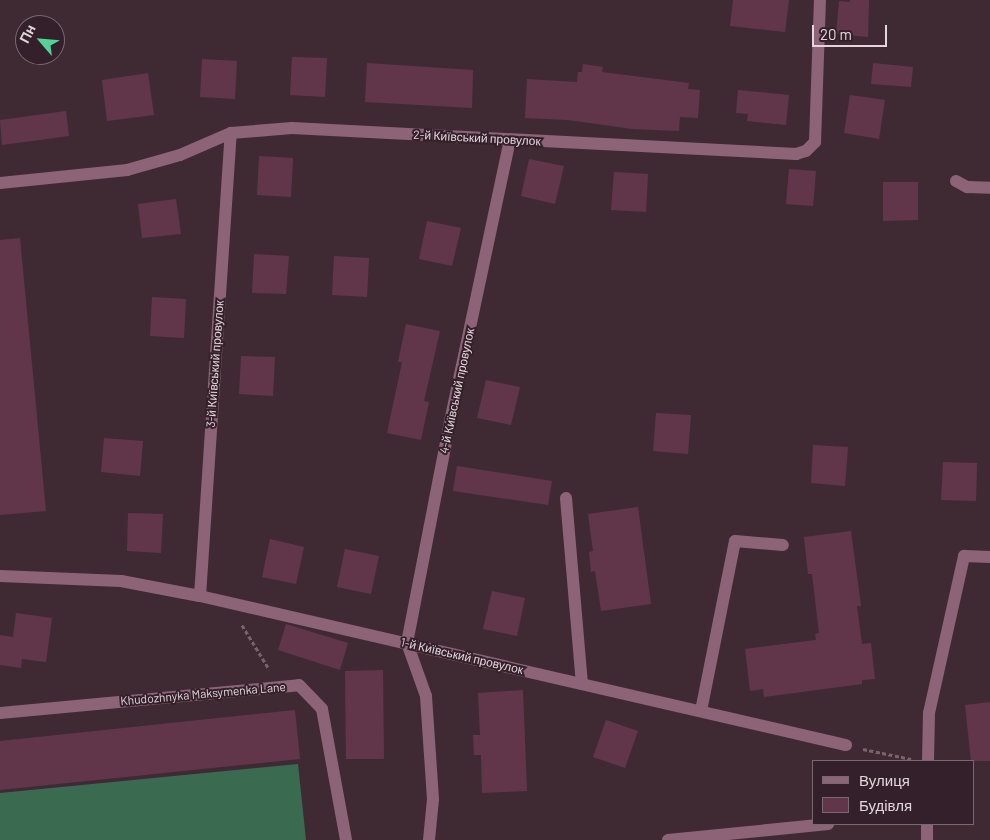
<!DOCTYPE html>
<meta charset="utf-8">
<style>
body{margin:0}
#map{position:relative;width:990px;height:840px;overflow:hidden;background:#3f2a34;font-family:Barlow,sans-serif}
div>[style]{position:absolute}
.forest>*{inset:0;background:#3a6b51}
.building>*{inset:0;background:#61364b}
.path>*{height:3px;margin-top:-1.5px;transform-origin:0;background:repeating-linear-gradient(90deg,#77646d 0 4px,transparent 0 6.5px)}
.minor>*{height:12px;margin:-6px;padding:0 6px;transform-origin:6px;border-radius:6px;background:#8d6477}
span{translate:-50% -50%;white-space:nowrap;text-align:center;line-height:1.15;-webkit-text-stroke:4px #34202a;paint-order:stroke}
.street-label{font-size:12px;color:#e3d5db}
.legend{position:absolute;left:812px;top:760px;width:162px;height:65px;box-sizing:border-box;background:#34202a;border:1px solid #7a6871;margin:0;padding:6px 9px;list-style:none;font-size:15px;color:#e3d5db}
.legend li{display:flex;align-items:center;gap:10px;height:25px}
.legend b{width:25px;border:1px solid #7a6871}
.north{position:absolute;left:15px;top:15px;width:50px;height:50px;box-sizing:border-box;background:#34202a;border:1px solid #7a6871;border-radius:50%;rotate:297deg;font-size:14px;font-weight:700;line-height:20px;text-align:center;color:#e3d5db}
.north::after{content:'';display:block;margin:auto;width:18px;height:22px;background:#53d396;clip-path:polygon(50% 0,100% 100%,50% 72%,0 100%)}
.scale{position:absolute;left:812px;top:25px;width:75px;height:22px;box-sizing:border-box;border:2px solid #e3d5db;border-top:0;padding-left:6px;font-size:15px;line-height:18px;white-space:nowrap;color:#e3d5db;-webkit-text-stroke:4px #34202a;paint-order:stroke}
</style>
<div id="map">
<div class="forest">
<div style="clip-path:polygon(298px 764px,306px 840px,0 840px,0 793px)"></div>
</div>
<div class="building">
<div style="clip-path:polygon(733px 0,789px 0,785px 32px,730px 26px)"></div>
<div style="clip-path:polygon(850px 0,869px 0,868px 37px,836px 34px,839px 1px,850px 2px)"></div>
<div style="clip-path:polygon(292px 57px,327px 58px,325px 97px,290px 95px)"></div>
<div style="clip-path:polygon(202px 59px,237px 61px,235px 99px,200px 97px)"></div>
<div style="clip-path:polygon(367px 63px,473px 70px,472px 108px,365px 102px)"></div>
<div style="clip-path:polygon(873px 63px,913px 67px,911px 87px,871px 84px)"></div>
<div style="clip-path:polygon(583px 64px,603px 67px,602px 72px,689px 83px,688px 89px,700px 90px,698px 118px,680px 117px,679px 131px,632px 129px,568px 120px,525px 118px,527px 79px,577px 82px,578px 72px,582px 72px)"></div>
<div style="clip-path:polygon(148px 73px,154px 115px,107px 121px,102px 80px)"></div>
<div style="clip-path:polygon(738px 90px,789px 95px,786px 125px,747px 121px,748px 114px,736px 113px)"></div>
<div style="clip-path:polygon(850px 95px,885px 100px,879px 139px,844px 133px)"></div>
<div style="clip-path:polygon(66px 111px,69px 136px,2px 145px,0 120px)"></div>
<div style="clip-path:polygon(259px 156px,293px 158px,291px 197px,257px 195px)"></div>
<div style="clip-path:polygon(529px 159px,564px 166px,555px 204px,521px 196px)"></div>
<div style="clip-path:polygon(789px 169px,816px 171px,813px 206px,786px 204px)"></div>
<div style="clip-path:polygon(614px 172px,648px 174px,646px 212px,611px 210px)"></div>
<div style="clip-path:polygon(883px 182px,918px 182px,918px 220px,883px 221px)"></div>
<div style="clip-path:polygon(176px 199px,181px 234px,142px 238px,138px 204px)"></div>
<div style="clip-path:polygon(427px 221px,461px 228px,452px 266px,419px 259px)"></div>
<div style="clip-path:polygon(20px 238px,46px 511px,0 515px,0 240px)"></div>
<div style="clip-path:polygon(254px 254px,289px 256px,286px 294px,252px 293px)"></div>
<div style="clip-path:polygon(334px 256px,369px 258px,367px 297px,332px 295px)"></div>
<div style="clip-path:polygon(152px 297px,186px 299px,184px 338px,150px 336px)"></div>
<div style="clip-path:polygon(406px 324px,440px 331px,424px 401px,429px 402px,421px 440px,387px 433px,402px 362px,398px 362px)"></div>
<div style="clip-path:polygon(241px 356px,275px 357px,273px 396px,239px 394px)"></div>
<div style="clip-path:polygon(486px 380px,520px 387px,511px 425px,477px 418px)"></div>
<div style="clip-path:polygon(656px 413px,691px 415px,688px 454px,653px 451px)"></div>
<div style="clip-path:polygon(104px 438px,143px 441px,140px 476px,101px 472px)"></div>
<div style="clip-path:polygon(813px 445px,848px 447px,845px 486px,811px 483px)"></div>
<div style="clip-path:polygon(943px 462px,977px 463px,976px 501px,941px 500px)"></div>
<div style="clip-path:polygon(457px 466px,552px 481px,548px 505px,453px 491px)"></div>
<div style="clip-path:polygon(638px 507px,651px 604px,601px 611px,595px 571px,591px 572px,589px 552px,593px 551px,588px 514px)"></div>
<div style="clip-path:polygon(128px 513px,163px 514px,161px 553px,127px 551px)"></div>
<div style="clip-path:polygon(851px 531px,861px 606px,857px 606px,862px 644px,871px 643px,875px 679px,862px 680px,862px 684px,764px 697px,763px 689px,750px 691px,745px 649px,816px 640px,815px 634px,819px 633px,812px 574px,808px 574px,804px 537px)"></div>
<div style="clip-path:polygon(270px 539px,304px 547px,296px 584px,262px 577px)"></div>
<div style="clip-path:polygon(345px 549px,379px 556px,371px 594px,337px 587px)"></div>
<div style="clip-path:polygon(492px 591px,525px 598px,517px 636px,483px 629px)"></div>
<div style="clip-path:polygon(16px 613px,52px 618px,46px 662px,22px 659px,21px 668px,0 665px,0 635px,13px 637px)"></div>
<div style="clip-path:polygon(286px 624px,348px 643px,340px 670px,278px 650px)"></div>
<div style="clip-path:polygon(383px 670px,384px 759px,346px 759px,345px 671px)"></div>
<div style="clip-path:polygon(523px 690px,527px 791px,482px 793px,481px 755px,474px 755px,473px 735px,480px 735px,478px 693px)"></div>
<div style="clip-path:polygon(990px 702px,990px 761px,971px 761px,965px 705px)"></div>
<div style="clip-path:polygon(295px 710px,300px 759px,0 790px,0 741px)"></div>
<div style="clip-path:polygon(606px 720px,638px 731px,625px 768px,593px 757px)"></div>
</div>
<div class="path">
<div style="left:242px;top:625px;width:52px;rotate:58.5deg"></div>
<div style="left:863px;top:749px;width:49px;rotate:11.8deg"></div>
</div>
<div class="minor">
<div style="left:956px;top:181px;width:13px;rotate:29deg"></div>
<div style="left:967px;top:187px;width:23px;rotate:2deg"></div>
<div style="left:0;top:183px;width:128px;rotate:-5.8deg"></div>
<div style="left:127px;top:170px;width:55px;rotate:-15.8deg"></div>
<div style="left:180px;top:155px;width:56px;rotate:-23.3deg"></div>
<div style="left:231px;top:133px;width:61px;rotate:-4.7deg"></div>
<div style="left:292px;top:128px;width:505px;rotate:2.95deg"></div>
<div style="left:796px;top:154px;width:10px;rotate:-17deg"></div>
<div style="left:806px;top:151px;width:13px;rotate:-45deg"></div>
<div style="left:815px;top:142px;width:142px;rotate:-88deg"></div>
<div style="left:566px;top:498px;width:186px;rotate:85.1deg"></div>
<div style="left:0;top:576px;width:121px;rotate:2.4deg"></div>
<div style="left:121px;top:581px;width:80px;rotate:10.8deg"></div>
<div style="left:200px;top:596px;width:663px;rotate:12.99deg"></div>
<div style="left:200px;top:596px;width:464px;rotate:-86.2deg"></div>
<div style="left:701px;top:711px;width:173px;rotate:-78.7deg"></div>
<div style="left:735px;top:541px;width:48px;rotate:4.8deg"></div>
<div style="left:0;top:713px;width:300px;rotate:-5.3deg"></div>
<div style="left:299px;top:685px;width:33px;rotate:46deg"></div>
<div style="left:322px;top:709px;width:133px;rotate:79.6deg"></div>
<div style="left:928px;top:761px;width:48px;rotate:-88.8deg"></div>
<div style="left:929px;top:713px;width:161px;rotate:-77.4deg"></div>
<div style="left:964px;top:556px;width:26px;rotate:2deg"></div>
<div style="left:429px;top:840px;width:41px;rotate:-84.4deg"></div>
<div style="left:433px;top:799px;width:103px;rotate:-93.9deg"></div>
<div style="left:426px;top:696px;width:56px;rotate:-109.7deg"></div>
<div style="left:407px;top:643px;width:230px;rotate:-79deg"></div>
<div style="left:451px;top:417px;width:283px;rotate:-78deg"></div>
<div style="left:668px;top:840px;width:161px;rotate:-5.7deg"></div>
<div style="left:927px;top:840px;width:16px;rotate:-90deg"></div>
</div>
<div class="street-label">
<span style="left:477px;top:138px;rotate:3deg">2-й Київський провулок</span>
<span style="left:215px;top:364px;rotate:-86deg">3-й Київський провулок</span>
<span style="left:457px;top:391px;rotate:-78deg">4-й Київський провулок</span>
<span style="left:462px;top:656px;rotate:13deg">1-й Київський провулок</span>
<span style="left:203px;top:694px;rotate:-5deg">Khudozhnyka Maksymenka Lane</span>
</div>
<ul class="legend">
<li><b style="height:6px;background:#8d6477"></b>Вулиця</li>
<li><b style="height:14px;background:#61364b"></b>Будівля</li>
</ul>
<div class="north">Пн</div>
<div class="scale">20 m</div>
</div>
